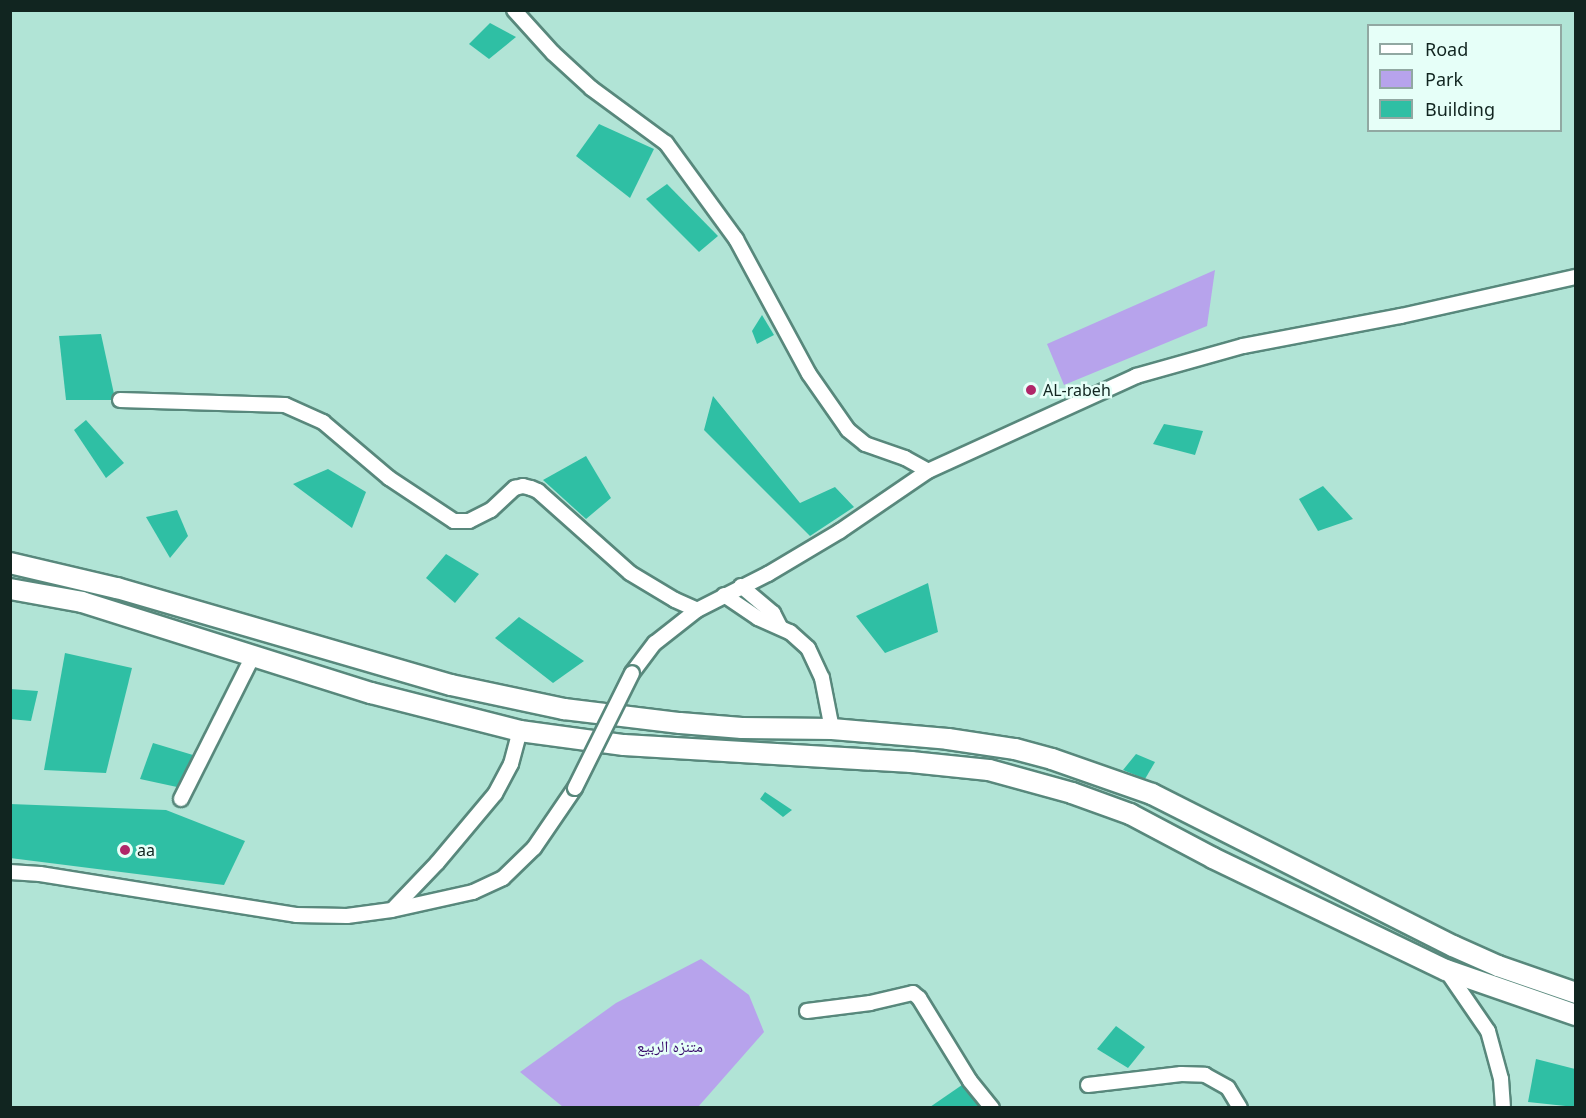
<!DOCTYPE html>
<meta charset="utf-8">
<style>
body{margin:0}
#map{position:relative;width:1586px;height:1118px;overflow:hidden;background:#b1e4d6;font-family:"Noto Sans","Noto Naskh Arabic",sans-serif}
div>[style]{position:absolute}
.green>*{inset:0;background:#b7a3ec}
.building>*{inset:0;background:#2fbfa4}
.roads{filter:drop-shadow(2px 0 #58887c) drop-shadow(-2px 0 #58887c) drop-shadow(0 2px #58887c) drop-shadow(0 -2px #58887c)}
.street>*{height:14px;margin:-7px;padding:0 7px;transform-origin:7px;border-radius:7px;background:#fff}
.secondary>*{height:20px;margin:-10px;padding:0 10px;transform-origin:10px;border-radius:10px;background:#fff}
.bridges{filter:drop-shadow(2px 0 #58887c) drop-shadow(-2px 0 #58887c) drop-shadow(0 2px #58887c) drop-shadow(0 -2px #58887c)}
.street-bridge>*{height:14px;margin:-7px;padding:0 7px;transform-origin:7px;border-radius:7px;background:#fff}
.dots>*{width:16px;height:16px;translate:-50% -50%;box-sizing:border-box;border:3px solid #e6fff8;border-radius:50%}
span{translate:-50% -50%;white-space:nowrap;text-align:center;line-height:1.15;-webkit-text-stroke:5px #e6fff8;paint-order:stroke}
.poi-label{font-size:16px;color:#112520}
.left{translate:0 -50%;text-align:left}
.park-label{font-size:16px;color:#380b6c}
.frame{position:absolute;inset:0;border:12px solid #112520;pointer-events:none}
.legend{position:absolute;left:1367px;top:24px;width:195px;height:108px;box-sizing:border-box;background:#e6fff8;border:2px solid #91a8a2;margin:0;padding:8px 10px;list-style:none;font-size:18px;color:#112520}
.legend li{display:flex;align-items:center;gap:12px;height:30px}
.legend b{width:30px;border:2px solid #91a8a2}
</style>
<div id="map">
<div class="green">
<div style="clip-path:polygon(1215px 270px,1207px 326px,1064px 385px,1047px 344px)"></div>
<div style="clip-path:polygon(701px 959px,749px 995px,764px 1032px,698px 1107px,563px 1107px,520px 1072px,616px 1003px)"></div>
</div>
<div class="building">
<div style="clip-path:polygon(490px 23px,516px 37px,489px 59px,469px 44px)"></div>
<div style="clip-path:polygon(599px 124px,654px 149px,630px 198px,576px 156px)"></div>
<div style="clip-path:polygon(667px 184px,718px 236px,699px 252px,646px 199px)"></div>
<div style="clip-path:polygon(762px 315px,774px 335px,757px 344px,752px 331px)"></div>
<div style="clip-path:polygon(101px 334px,114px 394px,111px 400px,66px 400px,59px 336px)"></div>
<div style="clip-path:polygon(713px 396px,800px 503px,835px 487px,854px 507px,810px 536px,704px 430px)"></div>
<div style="clip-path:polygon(86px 420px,124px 463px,106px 478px,74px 430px)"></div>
<div style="clip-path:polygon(1164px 424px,1203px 431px,1195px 455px,1153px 444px)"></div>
<div style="clip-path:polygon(586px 456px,611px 498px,586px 519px,543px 480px)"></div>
<div style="clip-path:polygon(328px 469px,366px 492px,352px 528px,293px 484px)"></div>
<div style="clip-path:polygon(1323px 486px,1353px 519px,1318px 531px,1299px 499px)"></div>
<div style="clip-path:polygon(177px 510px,188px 536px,170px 558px,146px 517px)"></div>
<div style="clip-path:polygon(446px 554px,479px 574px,455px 603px,426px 578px)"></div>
<div style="clip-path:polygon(928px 583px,938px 632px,885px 653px,856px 616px)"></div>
<div style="clip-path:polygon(519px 617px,584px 661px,553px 683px,495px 638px)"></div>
<div style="clip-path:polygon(65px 653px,132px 668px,106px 773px,44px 770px)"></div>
<div style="clip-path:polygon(10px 689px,38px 691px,31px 721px,10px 719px)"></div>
<div style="clip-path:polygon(153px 743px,193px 755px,177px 787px,140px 779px)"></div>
<div style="clip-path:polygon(1136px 754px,1155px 762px,1145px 779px,1123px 770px)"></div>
<div style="clip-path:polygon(765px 792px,792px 810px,783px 817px,760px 799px)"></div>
<div style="clip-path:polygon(10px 804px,166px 810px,245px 841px,224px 885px,10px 858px)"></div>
<div style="clip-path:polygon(1116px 1026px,1145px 1047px,1128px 1068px,1097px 1049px)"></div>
<div style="clip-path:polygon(1536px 1059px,1575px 1069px,1575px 1107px,1528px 1102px)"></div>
<div style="clip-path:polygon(962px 1085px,980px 1107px,930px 1107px)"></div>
</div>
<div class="roads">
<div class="street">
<div style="left:514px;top:10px;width:58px;rotate:47.8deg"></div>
<div style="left:553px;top:53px;width:52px;rotate:42.6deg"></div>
<div style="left:591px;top:88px;width:93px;rotate:36.3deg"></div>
<div style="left:666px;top:143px;width:119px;rotate:53.9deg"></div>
<div style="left:736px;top:239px;width:153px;rotate:61.6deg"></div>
<div style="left:809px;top:374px;width:68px;rotate:55.1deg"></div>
<div style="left:848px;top:430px;width:22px;rotate:39deg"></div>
<div style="left:865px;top:444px;width:42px;rotate:19.3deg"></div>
<div style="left:905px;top:458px;width:26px;rotate:29deg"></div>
<div style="left:120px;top:400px;width:165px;rotate:1.7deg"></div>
<div style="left:285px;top:405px;width:42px;rotate:24.1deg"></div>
<div style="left:323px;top:422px;width:87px;rotate:40.3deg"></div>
<div style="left:389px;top:478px;width:78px;rotate:33.5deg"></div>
<div style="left:454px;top:521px;width:15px"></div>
<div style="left:469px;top:521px;width:25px;rotate:-27deg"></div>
<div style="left:491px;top:510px;width:33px;rotate:-43deg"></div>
<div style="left:515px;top:488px;width:8px;rotate:-14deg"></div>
<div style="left:523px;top:486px;width:8px;rotate:14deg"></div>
<div style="left:531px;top:488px;width:8px;rotate:23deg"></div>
<div style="left:538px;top:491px;width:123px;rotate:41.7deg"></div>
<div style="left:630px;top:573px;width:52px;rotate:31deg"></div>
<div style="left:675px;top:600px;width:24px;rotate:24deg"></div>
<div style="left:741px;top:586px;width:42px;rotate:40.2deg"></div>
<div style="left:773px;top:613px;width:16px;rotate:63deg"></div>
<div style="left:724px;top:595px;width:41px;rotate:34.1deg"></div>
<div style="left:758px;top:618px;width:35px;rotate:24deg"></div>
<div style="left:790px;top:632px;width:24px;rotate:42deg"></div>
<div style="left:808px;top:648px;width:33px;rotate:65deg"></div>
<div style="left:822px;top:678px;width:52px;rotate:78.9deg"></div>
<div style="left:632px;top:673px;width:38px;rotate:-53deg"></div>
<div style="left:655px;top:643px;width:53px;rotate:-38.2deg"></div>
<div style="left:697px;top:610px;width:80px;rotate:-26.9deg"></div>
<div style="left:768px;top:574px;width:84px;rotate:-30.8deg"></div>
<div style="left:840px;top:531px;width:107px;rotate:-34.3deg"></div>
<div style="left:928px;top:471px;width:229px;rotate:-24.5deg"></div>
<div style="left:1136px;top:376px;width:111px;rotate:-15.7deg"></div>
<div style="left:1243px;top:346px;width:161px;rotate:-10.8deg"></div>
<div style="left:1401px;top:316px;width:179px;rotate:-12.6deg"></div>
<div style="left:181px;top:799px;width:160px;rotate:-63.3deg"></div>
<div style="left:10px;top:872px;width:30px;rotate:4deg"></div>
<div style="left:40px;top:874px;width:259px;rotate:9.1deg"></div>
<div style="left:296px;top:915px;width:51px;rotate:1.1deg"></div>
<div style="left:347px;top:916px;width:45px;rotate:-7.6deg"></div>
<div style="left:392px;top:910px;width:83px;rotate:-12.5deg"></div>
<div style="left:473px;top:892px;width:33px;rotate:-25deg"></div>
<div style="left:503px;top:878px;width:43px;rotate:-44.1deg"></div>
<div style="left:534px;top:848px;width:73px;rotate:-55.7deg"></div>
<div style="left:393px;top:909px;width:64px;rotate:-46.3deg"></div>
<div style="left:437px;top:863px;width:90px;rotate:-50deg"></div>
<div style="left:495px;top:794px;width:34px;rotate:-62deg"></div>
<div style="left:511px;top:764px;width:34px;rotate:-75deg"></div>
<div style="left:1446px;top:970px;width:74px;rotate:55.5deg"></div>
<div style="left:1488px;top:1031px;width:50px;rotate:74.8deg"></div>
<div style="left:1501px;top:1079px;width:29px;rotate:86deg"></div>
<div style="left:807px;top:1011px;width:64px;rotate:-7.2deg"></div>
<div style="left:870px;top:1003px;width:44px;rotate:-13.1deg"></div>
<div style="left:913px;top:993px;width:8px;rotate:40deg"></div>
<div style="left:919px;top:998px;width:97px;rotate:58.4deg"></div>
<div style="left:970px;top:1081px;width:35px;rotate:51deg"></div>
<div style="left:1088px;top:1085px;width:94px;rotate:-6.7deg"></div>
<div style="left:1181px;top:1074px;width:24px;rotate:2deg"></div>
<div style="left:1205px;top:1075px;width:26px;rotate:29deg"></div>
<div style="left:1228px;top:1088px;width:23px;rotate:59deg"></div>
</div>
<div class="secondary">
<div style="left:10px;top:563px;width:110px;rotate:13.2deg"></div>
<div style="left:117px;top:588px;width:348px;rotate:16.2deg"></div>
<div style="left:451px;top:685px;width:116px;rotate:12deg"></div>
<div style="left:564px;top:709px;width:117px;rotate:6.9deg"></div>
<div style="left:680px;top:723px;width:62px;rotate:4.6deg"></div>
<div style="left:742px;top:728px;width:90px;rotate:0.6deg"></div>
<div style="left:832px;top:729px;width:116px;rotate:4.9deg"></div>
<div style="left:948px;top:739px;width:68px;rotate:8.5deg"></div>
<div style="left:1015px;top:749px;width:38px;rotate:15deg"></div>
<div style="left:1052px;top:759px;width:106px;rotate:19.3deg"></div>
<div style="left:1152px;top:794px;width:337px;rotate:26.8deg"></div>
<div style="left:1453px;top:946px;width:49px;rotate:24deg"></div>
<div style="left:1498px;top:966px;width:83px;rotate:19.1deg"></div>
<div style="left:10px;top:589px;width:73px;rotate:10.2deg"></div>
<div style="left:82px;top:602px;width:303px;rotate:17.5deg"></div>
<div style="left:371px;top:693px;width:154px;rotate:14.3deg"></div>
<div style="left:520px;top:731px;width:105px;rotate:7.7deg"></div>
<div style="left:624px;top:745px;width:288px;rotate:3.4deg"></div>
<div style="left:911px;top:762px;width:78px;rotate:5.9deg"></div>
<div style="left:989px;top:770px;width:86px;rotate:15.5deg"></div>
<div style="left:1072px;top:793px;width:62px;rotate:19.9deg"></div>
<div style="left:1130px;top:814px;width:94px;rotate:27.9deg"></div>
<div style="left:1213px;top:858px;width:259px;rotate:25.7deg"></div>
<div style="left:1446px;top:970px;width:138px;rotate:19.1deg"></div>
</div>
</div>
<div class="bridges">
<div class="street-bridge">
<div style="left:575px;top:788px;width:128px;rotate:-63.6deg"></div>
</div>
</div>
<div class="dots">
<div style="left:1031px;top:390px;background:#b02769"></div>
<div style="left:125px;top:850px;background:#b02769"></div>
</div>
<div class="poi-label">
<span class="left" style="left:1043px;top:390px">AL-rabeh</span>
<span class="left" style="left:137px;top:850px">aa</span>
</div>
<div class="park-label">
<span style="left:670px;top:1046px">متنزه الربيع</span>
</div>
<div class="frame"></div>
<ul class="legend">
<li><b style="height:8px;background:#fff"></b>Road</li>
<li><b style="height:16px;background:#b7a3ec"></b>Park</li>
<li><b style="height:16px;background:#2fbfa4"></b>Building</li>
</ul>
</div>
